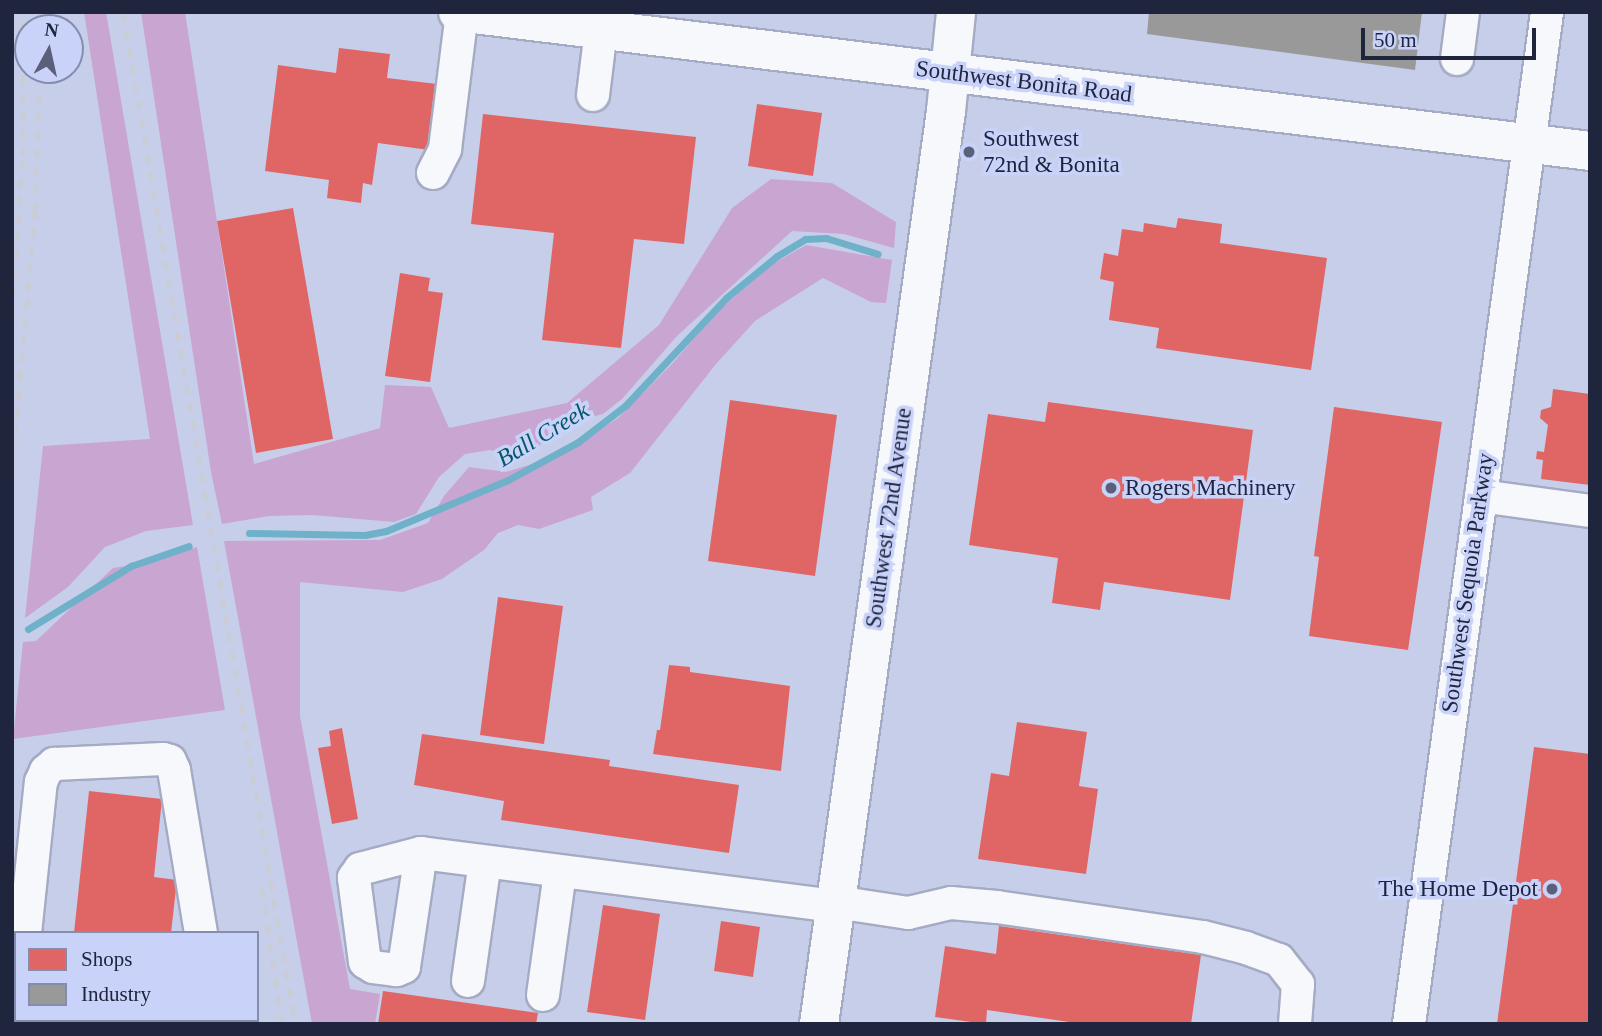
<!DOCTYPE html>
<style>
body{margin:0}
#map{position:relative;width:1602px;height:1036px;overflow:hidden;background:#c7ceea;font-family:Georgia,serif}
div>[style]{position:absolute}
.green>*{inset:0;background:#c9a5d1}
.shops>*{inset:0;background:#e06666}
.industry>*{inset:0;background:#999}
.stream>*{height:7px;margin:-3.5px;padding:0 3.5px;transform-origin:3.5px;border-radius:3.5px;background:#6fb1c8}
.roads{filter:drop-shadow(2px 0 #a5abc3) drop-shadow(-2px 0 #a5abc3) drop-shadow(0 2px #a5abc3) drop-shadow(0 -2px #a5abc3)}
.minor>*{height:32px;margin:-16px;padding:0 16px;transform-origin:16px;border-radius:16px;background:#f7f8fc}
.major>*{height:38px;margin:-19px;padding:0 19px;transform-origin:19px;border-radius:19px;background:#f7f8fc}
.rail>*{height:5px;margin-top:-2.5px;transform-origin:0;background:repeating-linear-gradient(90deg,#cbcdd6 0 9px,transparent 0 18px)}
.dots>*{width:19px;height:19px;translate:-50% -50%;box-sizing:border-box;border:4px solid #c9d3fa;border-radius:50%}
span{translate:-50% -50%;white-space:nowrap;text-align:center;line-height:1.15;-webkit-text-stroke:7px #c9d3fa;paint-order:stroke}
.street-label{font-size:23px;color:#20253e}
.poi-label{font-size:23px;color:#20253e}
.left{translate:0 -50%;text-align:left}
.right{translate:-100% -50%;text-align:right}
.water-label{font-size:24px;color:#035665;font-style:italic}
.frame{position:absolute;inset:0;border:14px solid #20253e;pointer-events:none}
.legend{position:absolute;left:14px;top:931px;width:245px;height:91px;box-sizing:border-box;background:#c9d3fa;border:2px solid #858daf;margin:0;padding:9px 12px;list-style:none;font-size:21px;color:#20253e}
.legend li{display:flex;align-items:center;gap:14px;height:35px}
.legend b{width:35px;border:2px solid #858daf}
.north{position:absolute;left:14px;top:14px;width:70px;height:70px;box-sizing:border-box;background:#c9d3fa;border:2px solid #858daf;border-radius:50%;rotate:8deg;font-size:19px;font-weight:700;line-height:28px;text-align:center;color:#20253e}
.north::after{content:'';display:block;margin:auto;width:24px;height:32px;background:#5a607a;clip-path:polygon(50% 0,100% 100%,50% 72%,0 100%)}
.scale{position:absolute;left:1361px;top:28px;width:175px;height:32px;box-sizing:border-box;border:4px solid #20253e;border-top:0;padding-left:9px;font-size:21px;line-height:24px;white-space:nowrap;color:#20253e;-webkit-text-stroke:5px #c9d3fa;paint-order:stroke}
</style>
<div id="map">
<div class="green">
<div style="clip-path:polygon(84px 12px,106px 12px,193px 525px,146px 531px,105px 547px,68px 587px,25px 618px,43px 446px,150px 439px)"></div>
<div style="clip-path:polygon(141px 12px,185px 12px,254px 464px,380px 428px,385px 385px,431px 387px,449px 428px,567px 403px,659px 325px,732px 208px,771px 179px,832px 183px,896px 222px,894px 248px,844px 234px,792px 231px,677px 336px,622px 399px,603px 414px,577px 421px,530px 451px,507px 455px,490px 450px,465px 454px,439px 477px,416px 514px,394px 522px,312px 515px,269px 516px,222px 524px,211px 472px)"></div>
<div style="clip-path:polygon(806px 245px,892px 260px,886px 303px,871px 302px,823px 278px,755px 321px,716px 364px,630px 473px,591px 497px,593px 510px,539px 529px,518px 525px,498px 533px,484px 550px,442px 579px,403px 592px,300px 582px,300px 716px,350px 989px,380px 994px,375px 1024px,312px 1024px,224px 541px,380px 540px,428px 523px,444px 496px,469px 467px,506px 472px,561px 455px,618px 418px,670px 366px,720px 309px,774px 263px)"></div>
<div style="clip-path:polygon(197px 547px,225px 710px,13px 739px,23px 642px,36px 641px,113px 568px,153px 562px)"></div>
</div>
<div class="shops">
<div style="clip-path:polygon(339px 48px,390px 54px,387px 78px,437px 84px,429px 150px,378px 143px,372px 185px,363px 183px,361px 203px,327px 198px,329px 180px,265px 171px,278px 65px,336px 73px)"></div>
<div style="clip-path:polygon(757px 104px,822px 113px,813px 176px,748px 166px)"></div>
<div style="clip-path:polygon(483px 114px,696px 137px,684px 244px,634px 239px,621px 348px,542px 340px,554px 233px,471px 224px)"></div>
<div style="clip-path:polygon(293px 208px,333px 439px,256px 453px,217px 221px)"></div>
<div style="clip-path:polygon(1178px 218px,1222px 224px,1220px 243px,1327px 258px,1311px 370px,1156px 348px,1159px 328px,1109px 320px,1114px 282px,1100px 279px,1104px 253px,1118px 256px,1122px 229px,1143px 232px,1144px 223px,1176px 228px)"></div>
<div style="clip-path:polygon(400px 273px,430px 278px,428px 291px,443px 293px,430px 382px,385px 376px)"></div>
<div style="clip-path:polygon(1553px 389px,1590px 394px,1590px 485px,1541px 479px,1543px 460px,1536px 459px,1537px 451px,1544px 452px,1548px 425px,1540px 418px,1541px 410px,1551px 407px)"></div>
<div style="clip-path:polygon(730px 400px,837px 415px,815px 576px,708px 561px)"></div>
<div style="clip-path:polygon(1048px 402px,1253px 430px,1230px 600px,1104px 582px,1100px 610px,1052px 603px,1058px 558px,969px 545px,988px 414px,1045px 422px)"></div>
<div style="clip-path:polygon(1334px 407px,1442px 422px,1408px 650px,1309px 636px,1319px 557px,1314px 556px)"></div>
<div style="clip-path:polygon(498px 597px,563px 606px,544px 744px,480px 735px)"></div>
<div style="clip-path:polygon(669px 665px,690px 667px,690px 672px,790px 686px,781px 771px,653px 754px,657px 730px,660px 730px)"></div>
<div style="clip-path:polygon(1017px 722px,1087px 732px,1079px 786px,1098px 789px,1086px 874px,978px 859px,991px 773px,1009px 776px)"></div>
<div style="clip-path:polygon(342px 728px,358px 819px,332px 824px,318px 748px,331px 746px,329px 731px)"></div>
<div style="clip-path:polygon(422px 734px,610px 760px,609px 766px,739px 785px,729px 853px,501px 820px,504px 801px,414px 785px)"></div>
<div style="clip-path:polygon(1534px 747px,1590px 754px,1590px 1024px,1497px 1024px)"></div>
<div style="clip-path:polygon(89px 791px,162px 799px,154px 877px,177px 880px,171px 933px,74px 933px)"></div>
<div style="clip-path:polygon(603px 905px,660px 914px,645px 1020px,587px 1012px)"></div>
<div style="clip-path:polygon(721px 921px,760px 927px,753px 977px,714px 971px)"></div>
<div style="clip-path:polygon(999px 926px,1201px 955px,1191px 1024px,1083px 1024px,987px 1010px,986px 1024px,935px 1017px,945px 946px,996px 954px)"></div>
<div style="clip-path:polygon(383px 991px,538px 1013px,536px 1024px,378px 1024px)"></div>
<div style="clip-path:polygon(65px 1020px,184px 1020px,184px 1024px,64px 1024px)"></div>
</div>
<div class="industry">
<div style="clip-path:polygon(1149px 12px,1422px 12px,1415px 70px,1147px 34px)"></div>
</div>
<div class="stream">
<div style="left:249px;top:533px;width:116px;rotate:1deg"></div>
<div style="left:365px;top:535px;width:21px;rotate:-11deg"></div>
<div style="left:386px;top:531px;width:132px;rotate:-22.7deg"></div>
<div style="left:508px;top:480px;width:80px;rotate:-28.5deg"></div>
<div style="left:578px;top:442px;width:59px;rotate:-37.5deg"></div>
<div style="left:625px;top:406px;width:148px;rotate:-46.9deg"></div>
<div style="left:726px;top:298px;width:66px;rotate:-39.5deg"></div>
<div style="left:777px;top:256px;width:33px;rotate:-31deg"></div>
<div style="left:805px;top:239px;width:21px;rotate:-3deg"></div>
<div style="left:826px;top:238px;width:54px;rotate:17.1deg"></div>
<div style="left:28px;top:629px;width:121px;rotate:-31.5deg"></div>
<div style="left:131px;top:566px;width:61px;rotate:-19deg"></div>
</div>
<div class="roads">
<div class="minor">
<div style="left:1457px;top:59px;width:47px;rotate:-82.7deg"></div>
<div style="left:593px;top:95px;width:65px;rotate:-83deg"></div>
<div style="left:433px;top:173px;width:27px;rotate:-63deg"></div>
<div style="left:445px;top:149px;width:137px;rotate:-82.9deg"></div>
<div style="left:1481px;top:496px;width:110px;rotate:7.8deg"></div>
<div style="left:421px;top:853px;width:115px;rotate:98.5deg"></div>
<div style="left:404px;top:967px;width:8px;rotate:157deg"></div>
<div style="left:397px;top:970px;width:24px;rotate:-173deg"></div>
<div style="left:373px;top:967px;width:9px;rotate:-148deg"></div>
<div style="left:365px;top:962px;width:85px;rotate:-97.5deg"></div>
<div style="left:354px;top:878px;width:11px;rotate:-56deg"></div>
<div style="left:360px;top:869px;width:63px;rotate:-14.7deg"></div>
<div style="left:421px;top:853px;width:418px;rotate:7.3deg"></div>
<div style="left:836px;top:902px;width:73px;rotate:8.7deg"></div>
<div style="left:908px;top:913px;width:44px;rotate:-13.1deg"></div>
<div style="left:951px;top:903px;width:46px;rotate:5deg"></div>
<div style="left:997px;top:907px;width:208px;rotate:8.3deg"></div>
<div style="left:1203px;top:937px;width:44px;rotate:14.3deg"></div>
<div style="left:1246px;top:948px;width:35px;rotate:20deg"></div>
<div style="left:1279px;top:960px;width:31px;rotate:52deg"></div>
<div style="left:1298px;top:984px;width:40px;rotate:94.3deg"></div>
<div style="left:25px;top:933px;width:152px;rotate:-84deg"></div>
<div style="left:41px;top:782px;width:12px;rotate:-66deg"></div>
<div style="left:46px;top:771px;width:11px;rotate:-41deg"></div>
<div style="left:54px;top:764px;width:109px;rotate:-2.6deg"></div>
<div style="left:163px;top:759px;width:7px;rotate:16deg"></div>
<div style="left:170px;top:761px;width:10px;rotate:66deg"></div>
<div style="left:174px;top:770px;width:165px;rotate:80.6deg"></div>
<div style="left:468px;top:981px;width:120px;rotate:-81.9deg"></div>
<div style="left:543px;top:995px;width:123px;rotate:-82.1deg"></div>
<div style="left:216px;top:1020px;width:4px;rotate:76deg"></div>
<div style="left:15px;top:1024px;width:11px;rotate:-85deg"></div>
<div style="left:1409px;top:1024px;width:1021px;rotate:-82.23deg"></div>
</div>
<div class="major">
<div style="left:458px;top:12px;width:1141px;rotate:7deg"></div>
<div style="left:819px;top:1024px;width:922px;rotate:-82.08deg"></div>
<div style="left:946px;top:111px;width:100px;rotate:-84.2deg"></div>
</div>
</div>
<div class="rail">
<div style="left:38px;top:12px;width:16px;rotate:86deg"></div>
<div style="left:123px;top:12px;width:1027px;rotate:80.35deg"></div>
<div style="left:12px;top:313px;width:157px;rotate:-86deg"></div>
<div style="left:23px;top:156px;width:144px;rotate:-90deg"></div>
<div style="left:12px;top:470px;width:260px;rotate:-84.9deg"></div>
<div style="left:35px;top:211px;width:141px;rotate:-88deg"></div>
<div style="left:262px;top:889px;width:136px;rotate:81.6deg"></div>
</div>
<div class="dots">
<div style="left:969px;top:152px;background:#5a607a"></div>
<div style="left:1111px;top:488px;background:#5a607a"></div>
<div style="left:1552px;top:889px;background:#5a607a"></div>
</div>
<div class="street-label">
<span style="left:1024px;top:82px;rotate:7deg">Southwest Bonita Road</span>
<span style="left:889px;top:518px;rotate:-82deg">Southwest 72nd Avenue</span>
<span style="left:1468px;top:583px;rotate:-82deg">Southwest Sequoia Parkway</span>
</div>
<div class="poi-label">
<span class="left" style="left:983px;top:152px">Southwest<br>72nd &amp; Bonita</span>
<span class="left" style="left:1125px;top:488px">Rogers Machinery</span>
<span class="right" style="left:1538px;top:889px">The Home Depot</span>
</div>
<div class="water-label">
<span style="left:543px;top:435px;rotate:-31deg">Ball Creek</span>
</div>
<div class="frame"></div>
<ul class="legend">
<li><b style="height:19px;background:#e06666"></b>Shops</li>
<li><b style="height:19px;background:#999"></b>Industry</li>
</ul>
<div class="north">N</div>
<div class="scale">50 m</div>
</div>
